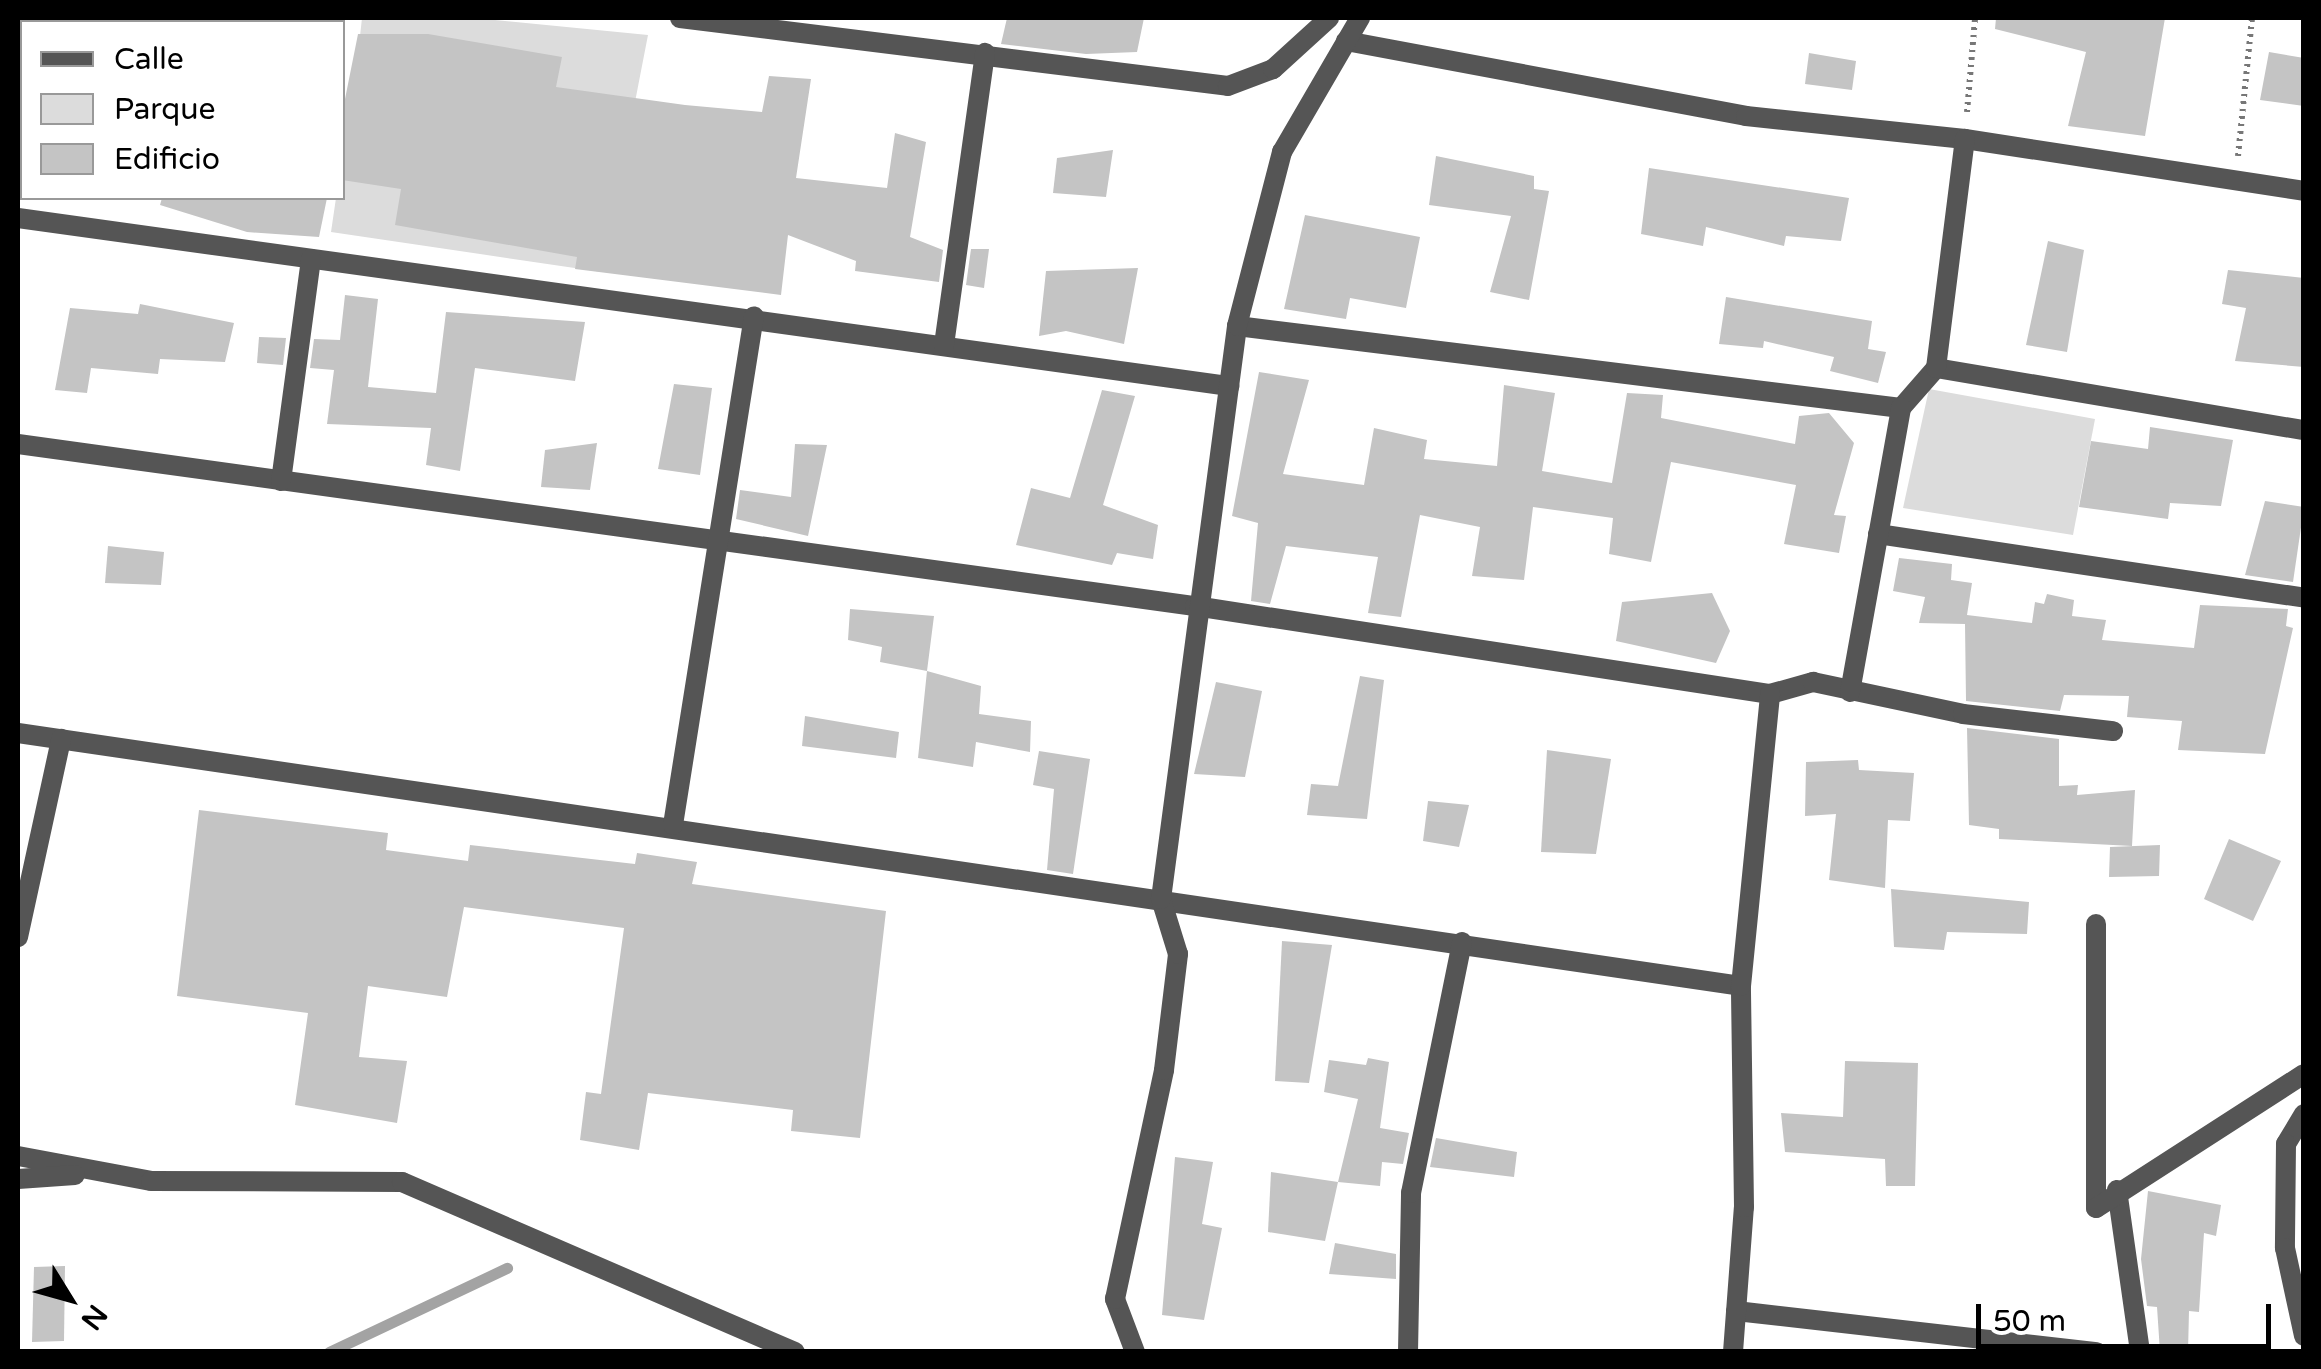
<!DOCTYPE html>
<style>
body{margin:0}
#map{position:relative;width:2321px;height:1369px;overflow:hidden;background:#fff;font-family:"Varela Round",sans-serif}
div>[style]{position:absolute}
.green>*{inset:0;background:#dcdcdc}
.stream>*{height:11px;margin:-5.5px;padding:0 5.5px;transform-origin:5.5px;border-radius:5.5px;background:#a3a3a3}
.building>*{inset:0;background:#c4c4c4}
.path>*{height:6px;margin-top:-3px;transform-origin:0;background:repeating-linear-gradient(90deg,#777 0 2.5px,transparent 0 7.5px)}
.minor>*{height:20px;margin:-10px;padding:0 10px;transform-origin:10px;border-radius:10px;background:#555}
span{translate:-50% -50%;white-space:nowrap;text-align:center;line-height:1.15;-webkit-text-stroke:8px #fff;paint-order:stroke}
.frame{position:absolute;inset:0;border:20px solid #000;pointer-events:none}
.legend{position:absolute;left:20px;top:20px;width:325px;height:180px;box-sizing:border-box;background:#fff;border:2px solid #999;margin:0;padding:12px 18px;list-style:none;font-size:30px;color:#000}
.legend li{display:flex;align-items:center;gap:20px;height:50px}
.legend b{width:50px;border:2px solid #999}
.north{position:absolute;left:20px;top:1249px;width:100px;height:100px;-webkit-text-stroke:8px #fff;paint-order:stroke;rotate:127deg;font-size:28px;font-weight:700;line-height:40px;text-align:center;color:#000}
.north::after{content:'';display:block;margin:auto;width:35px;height:45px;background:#000;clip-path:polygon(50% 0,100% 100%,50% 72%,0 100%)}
.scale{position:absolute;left:1976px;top:1304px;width:295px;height:45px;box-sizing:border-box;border:5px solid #000;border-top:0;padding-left:12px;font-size:30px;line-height:35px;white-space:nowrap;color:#000;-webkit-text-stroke:8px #fff;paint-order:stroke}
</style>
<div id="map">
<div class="green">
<div style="clip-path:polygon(362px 18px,475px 18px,648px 35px,602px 272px,331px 232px,336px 198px,342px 198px)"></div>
<div style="clip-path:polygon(1929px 389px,2095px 419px,2073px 535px,1903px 508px)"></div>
</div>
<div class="stream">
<div style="left:329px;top:1352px;width:197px;rotate:-25.3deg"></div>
</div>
<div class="building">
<div style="clip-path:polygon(1007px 18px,1144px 18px,1137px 52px,1086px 54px,1001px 44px)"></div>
<div style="clip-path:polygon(1996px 18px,2165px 18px,2145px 136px,2068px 126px,2086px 52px,1995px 29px)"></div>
<div style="clip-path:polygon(358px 34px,428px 34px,562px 57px,556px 87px,685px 105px,762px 112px,769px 76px,811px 79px,796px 178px,887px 188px,895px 133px,926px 142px,910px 237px,943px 250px,939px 282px,855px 271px,856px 261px,788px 235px,781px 295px,575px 269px,577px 257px,395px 225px,401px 189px,342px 180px,342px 114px)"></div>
<div style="clip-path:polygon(2269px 52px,2304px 58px,2304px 106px,2260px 100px)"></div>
<div style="clip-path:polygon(1809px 53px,1856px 61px,1852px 90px,1805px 84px)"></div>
<div style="clip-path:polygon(1113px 150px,1106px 197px,1053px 193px,1057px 158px)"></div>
<div style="clip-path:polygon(1436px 156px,1534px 176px,1534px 189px,1549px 191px,1529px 300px,1490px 292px,1511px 216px,1429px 205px)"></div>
<div style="clip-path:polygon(1649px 168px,1849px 198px,1841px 241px,1786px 236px,1784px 246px,1706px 227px,1703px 246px,1641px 234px)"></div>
<div style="clip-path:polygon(162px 198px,327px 198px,319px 237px,247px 232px,160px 205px)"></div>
<div style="clip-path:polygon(1305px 215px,1420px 237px,1406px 308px,1350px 298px,1346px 319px,1284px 309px)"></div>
<div style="clip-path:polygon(2048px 241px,2084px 250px,2067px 352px,2026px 345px)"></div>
<div style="clip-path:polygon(971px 249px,989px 249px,984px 288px,966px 285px)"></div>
<div style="clip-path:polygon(1138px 268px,1124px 344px,1066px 331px,1039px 336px,1046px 271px)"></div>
<div style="clip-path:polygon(2228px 270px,2304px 278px,2304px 367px,2235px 361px,2246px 308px,2222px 304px)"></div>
<div style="clip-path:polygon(345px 295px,378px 299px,368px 387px,436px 393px,446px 312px,585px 322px,575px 381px,475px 368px,460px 471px,426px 465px,431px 428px,327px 424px,334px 370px,310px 368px,314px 339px,340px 340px)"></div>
<div style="clip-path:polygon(1726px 297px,1872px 321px,1868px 349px,1886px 352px,1878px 383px,1830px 371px,1834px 357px,1764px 341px,1763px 348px,1719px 344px)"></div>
<div style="clip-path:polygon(140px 304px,234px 323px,225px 362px,160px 359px,158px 374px,91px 368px,87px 393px,55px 390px,70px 308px,138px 314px)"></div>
<div style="clip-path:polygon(259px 337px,286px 338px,283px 365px,257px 363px)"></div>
<div style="clip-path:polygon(1259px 372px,1309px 380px,1283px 474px,1364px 485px,1374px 428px,1427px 440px,1424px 459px,1497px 466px,1504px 385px,1555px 393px,1542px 471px,1612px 483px,1627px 393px,1663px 395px,1661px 418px,1795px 444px,1799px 416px,1829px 413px,1854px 443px,1834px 515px,1846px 516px,1839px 553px,1784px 544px,1796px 485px,1671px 462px,1651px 562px,1609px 554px,1613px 518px,1533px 507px,1524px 580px,1472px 576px,1480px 527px,1420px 515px,1401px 617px,1368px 613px,1378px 557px,1286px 546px,1270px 604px,1251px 601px,1258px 523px,1232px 516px)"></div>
<div style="clip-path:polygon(674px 384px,712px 388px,700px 475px,658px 469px)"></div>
<div style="clip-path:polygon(1102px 390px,1135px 396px,1103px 505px,1158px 525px,1153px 559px,1117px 553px,1112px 565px,1016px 545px,1031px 488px,1070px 498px)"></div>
<div style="clip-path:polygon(2150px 427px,2233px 440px,2221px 506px,2170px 503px,2168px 519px,2079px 507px,2091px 441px,2148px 449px)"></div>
<div style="clip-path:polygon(597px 443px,590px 490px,541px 487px,545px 450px)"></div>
<div style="clip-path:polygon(795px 444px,827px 445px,808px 536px,736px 519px,740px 490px,791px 497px)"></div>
<div style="clip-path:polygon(2265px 501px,2304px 507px,2293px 582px,2245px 575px)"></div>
<div style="clip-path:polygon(108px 546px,164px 552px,161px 585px,105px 583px)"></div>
<div style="clip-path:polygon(1899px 558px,1952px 564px,1951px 580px,1972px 583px,1967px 615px,2032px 623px,2035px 602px,2044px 604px,2047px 594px,2074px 600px,2072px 616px,2106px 620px,2102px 640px,2194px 648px,2200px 605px,2288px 609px,2286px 626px,2293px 628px,2265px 754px,2178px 750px,2182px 721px,2127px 717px,2129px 696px,2064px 695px,2060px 711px,1966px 701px,1965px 624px,1919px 623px,1925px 597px,1893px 591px)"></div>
<div style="clip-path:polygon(1712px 593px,1730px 631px,1716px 663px,1616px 641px,1622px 602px)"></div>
<div style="clip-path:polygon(850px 609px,934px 616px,927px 671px,880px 662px,882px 647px,848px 640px)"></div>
<div style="clip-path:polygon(927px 671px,981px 686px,979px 714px,1031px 721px,1030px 752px,976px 742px,973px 767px,918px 758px)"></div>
<div style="clip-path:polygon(1360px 676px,1384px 680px,1367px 819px,1307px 815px,1311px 784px,1338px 786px)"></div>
<div style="clip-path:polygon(1216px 682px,1262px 691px,1245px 777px,1194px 774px)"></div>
<div style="clip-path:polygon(805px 716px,899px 732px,896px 758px,802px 746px)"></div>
<div style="clip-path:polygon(1967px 728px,2059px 739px,2059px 786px,2078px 785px,2077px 795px,2135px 790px,2132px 846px,1999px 839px,1999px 829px,1969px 825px)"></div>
<div style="clip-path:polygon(1547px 750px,1611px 759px,1596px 854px,1541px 852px)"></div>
<div style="clip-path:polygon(1039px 751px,1090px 759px,1073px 874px,1047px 870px,1054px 789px,1033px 785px)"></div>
<div style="clip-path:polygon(1858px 760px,1859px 770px,1914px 773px,1910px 821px,1888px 820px,1885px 888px,1829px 880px,1836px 814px,1805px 816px,1806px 762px)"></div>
<div style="clip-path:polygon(1428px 801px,1469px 805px,1459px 847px,1423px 841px)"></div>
<div style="clip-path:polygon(199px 810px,388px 833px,386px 850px,468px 861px,470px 845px,635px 864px,637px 853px,697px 862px,692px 884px,886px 911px,860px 1138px,791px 1131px,793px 1110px,648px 1093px,639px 1150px,580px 1140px,586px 1092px,601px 1094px,624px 928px,464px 907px,447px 997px,368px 986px,359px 1057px,407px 1061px,397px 1123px,295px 1105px,308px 1013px,177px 996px)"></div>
<div style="clip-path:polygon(2229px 839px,2281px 861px,2253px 921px,2204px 899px)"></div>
<div style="clip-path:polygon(2160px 845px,2159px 876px,2109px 877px,2110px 847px)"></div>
<div style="clip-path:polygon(1891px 889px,2029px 902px,2027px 934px,1947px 932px,1944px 950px,1894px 947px)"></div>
<div style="clip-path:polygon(1282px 941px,1332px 945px,1309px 1083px,1275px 1081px)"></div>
<div style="clip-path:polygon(1368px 1058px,1389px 1062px,1380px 1128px,1409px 1133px,1403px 1164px,1382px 1162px,1380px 1186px,1338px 1182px,1358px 1099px,1324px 1092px,1329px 1060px,1366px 1065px)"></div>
<div style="clip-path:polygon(1845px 1061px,1918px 1063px,1915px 1186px,1886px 1186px,1885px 1159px,1785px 1152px,1781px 1113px,1843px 1117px)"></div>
<div style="clip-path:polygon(1436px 1138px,1517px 1152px,1514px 1177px,1430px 1167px)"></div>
<div style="clip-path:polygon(1175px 1157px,1213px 1162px,1202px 1224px,1222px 1228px,1204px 1320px,1162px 1315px)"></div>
<div style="clip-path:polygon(1271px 1172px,1338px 1182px,1325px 1241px,1268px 1232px)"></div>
<div style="clip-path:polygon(2148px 1191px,2221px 1205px,2216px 1236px,2204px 1233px,2199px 1312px,2189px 1311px,2188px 1352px,2160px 1352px,2157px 1307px,2147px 1306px,2141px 1259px)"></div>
<div style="clip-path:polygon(1335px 1243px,1396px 1254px,1396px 1279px,1329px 1274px)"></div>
<div style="clip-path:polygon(65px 1266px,64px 1341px,32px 1342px,34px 1267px)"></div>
</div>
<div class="path">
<div style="left:1967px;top:112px;width:94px;rotate:-85.1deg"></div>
<div style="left:2238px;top:156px;width:139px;rotate:-84.2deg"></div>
</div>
<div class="minor">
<div style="left:680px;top:18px;width:552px;rotate:7.07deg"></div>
<div style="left:1228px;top:86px;width:48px;rotate:-20.7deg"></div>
<div style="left:1273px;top:69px;width:76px;rotate:-42.3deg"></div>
<div style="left:31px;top:22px;width:4px;rotate:-76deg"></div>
<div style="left:1346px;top:41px;width:407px;rotate:10.6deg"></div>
<div style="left:1746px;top:116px;width:220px;rotate:6deg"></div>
<div style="left:1965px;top:139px;width:343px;rotate:8.7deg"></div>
<div style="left:18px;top:134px;width:41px;rotate:-84.4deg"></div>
<div style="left:18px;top:218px;width:1223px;rotate:7.9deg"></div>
<div style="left:1237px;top:326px;width:669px;rotate:7.04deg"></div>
<div style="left:1901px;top:408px;width:53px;rotate:-48.8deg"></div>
<div style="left:1936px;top:368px;width:373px;rotate:9.6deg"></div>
<div style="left:944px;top:345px;width:295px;rotate:-82deg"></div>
<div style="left:1936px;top:368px;width:231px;rotate:-82.8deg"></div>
<div style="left:18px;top:444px;width:1188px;rotate:7.84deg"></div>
<div style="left:1195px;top:606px;width:582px;rotate:8.7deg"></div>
<div style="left:1770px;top:694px;width:45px;rotate:-15.6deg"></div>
<div style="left:1813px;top:682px;width:153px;rotate:12deg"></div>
<div style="left:1963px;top:714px;width:151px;rotate:6.5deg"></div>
<div style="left:281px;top:481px;width:224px;rotate:-82.3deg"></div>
<div style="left:1878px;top:534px;width:431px;rotate:8.5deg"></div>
<div style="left:1850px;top:692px;width:289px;rotate:-79.8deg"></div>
<div style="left:18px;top:733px;width:1741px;rotate:8.35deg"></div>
<div style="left:673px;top:825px;width:515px;rotate:-80.96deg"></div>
<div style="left:18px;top:937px;width:203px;rotate:-77.7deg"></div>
<div style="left:2304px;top:1114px;width:35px;rotate:121deg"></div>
<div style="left:2286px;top:1144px;width:104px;rotate:90.6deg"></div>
<div style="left:2285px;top:1248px;width:90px;rotate:77.8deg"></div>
<div style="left:18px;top:1156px;width:135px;rotate:10.6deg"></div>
<div style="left:151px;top:1181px;width:251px;rotate:0.2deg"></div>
<div style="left:402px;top:1182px;width:428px;rotate:23.4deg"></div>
<div style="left:18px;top:1179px;width:57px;rotate:-4deg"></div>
<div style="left:2117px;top:1190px;width:164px;rotate:81.9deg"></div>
<div style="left:2096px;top:1208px;width:284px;rotate:-90deg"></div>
<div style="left:2096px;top:1208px;width:247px;rotate:-32.8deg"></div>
<div style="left:1736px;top:1311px;width:363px;rotate:6.5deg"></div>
<div style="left:1135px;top:1352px;width:57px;rotate:-110.7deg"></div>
<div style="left:1115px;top:1299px;width:234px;rotate:-77.9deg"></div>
<div style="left:1164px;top:1070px;width:117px;rotate:-83.1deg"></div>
<div style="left:1178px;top:954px;width:58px;rotate:-107.2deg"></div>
<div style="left:1161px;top:899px;width:578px;rotate:-82.44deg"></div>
<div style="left:1237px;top:326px;width:180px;rotate:-75.5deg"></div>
<div style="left:1282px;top:152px;width:155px;rotate:-59.8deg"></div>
<div style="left:1408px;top:1352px;width:159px;rotate:-88.9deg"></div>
<div style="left:1411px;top:1193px;width:256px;rotate:-78.5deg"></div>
<div style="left:1733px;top:1352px;width:145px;rotate:-85.7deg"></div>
<div style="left:1744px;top:1207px;width:221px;rotate:-90.8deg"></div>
<div style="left:1741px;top:986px;width:293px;rotate:-84.3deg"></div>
</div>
<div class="frame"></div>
<ul class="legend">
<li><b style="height:12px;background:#555"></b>Calle</li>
<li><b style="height:28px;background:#dcdcdc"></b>Parque</li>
<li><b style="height:28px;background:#c4c4c4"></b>Edificio</li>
</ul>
<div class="north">N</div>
<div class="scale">50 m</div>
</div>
